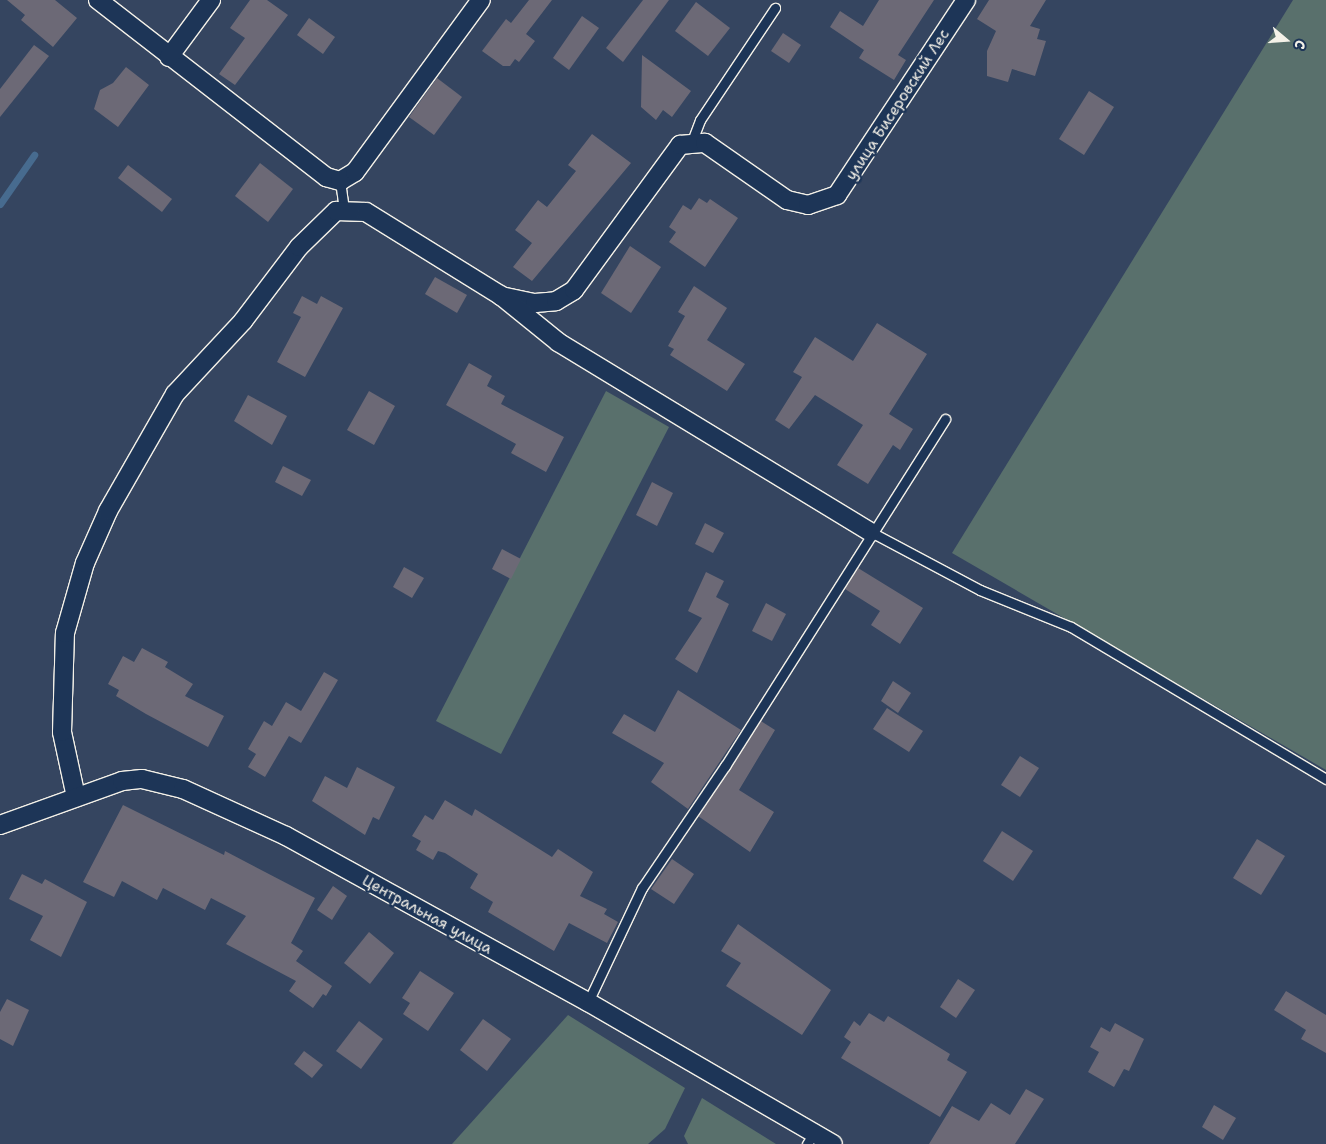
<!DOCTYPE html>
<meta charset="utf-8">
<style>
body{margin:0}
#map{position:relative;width:1326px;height:1144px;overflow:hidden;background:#354560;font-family:"Shantell Sans",sans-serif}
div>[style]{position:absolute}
.green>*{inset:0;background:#59706c}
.stream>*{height:7px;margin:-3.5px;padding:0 3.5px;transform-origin:3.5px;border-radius:3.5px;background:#476b8f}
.building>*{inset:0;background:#6c6976}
.roads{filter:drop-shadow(1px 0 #f4f1e8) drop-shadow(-1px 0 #f4f1e8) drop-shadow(0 1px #f4f1e8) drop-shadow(0 -1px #f4f1e8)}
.service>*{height:9px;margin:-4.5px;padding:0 4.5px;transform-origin:4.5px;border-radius:4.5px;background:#1d3557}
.minor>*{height:18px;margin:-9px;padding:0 9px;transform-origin:9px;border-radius:9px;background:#1d3557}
span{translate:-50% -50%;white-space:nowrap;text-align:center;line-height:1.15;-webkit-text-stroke:5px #1d3557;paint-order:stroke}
.street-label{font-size:15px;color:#f4f1e8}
.north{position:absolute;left:1261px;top:15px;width:50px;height:50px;-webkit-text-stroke:4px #1d3557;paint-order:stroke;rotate:108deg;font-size:14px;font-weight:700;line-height:20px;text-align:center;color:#f4f1e8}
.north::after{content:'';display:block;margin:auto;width:18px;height:22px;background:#f4f1e8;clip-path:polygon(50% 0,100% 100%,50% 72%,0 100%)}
</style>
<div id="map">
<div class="green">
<div style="clip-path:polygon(1293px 0,1326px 0,1326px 770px,952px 553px)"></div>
<div style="clip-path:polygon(606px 391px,669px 427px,501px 754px,436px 721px)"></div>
<div style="clip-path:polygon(568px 1015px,685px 1088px,665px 1129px,648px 1144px,452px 1144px)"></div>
<div style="clip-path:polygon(702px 1098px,776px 1144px,688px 1144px,684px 1136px)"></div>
</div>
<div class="stream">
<div style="left:0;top:204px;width:60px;rotate:-55.2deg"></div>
</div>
<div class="building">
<div style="clip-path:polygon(7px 0,55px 0,77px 18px,53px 47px,21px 20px,25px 15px)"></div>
<div style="clip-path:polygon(250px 0,267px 0,288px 15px,235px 85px,219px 74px,245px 38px,230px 28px)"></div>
<div style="clip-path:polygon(529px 0,552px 0,526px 34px,535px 41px,519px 62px,515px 59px,510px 66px,503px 66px,482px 51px,506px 19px,511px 23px)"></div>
<div style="clip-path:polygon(643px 0,669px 0,623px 62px,606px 48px)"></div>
<div style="clip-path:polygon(879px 0,934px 0,898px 55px,906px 60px,894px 80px,859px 58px,864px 50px,830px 27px,840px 11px,863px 26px)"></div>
<div style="clip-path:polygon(989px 0,1046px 0,1030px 26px,1040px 29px,1037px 39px,1046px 41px,1035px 76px,1012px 69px,1008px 82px,987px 76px,987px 51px,996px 31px,977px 19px)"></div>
<div style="clip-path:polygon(696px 2px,730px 28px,708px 56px,675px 31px)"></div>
<div style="clip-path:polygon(582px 16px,599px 28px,569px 70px,553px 58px)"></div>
<div style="clip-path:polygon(309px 18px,335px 37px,323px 54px,297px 35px)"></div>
<div style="clip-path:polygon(783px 33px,801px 45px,789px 63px,771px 51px)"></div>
<div style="clip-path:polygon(34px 45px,49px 56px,0 117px,0 89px)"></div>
<div style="clip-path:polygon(642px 55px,691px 91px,672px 117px,663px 110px,656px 120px,641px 107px)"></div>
<div style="clip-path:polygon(126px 67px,149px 85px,118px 127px,94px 109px,100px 90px,113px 83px)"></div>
<div style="clip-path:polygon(437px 78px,462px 97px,434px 135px,409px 117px)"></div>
<div style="clip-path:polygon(1089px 91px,1114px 107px,1084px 155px,1059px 139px)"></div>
<div style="clip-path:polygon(592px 134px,631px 163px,532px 281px,513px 267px,532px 243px,515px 230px,538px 200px,547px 207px,576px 171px,568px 165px)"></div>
<div style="clip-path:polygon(260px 163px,293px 189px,268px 222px,235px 196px)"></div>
<div style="clip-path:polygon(128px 165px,172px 199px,162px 212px,118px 178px)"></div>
<div style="clip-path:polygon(699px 198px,707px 203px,710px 199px,738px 218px,705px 267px,669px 242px,676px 232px,669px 227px,683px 205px,691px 210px)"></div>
<div style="clip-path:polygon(630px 246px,661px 267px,631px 313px,601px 293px)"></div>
<div style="clip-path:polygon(435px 277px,467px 295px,457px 313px,425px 294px)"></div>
<div style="clip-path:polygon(694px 286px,727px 308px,707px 340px,745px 364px,727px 391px,670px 355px,674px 349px,668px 346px,685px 316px,678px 312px)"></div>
<div style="clip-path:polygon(302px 296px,317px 304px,321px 296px,343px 308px,305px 377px,277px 362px,301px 317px,293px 313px)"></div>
<div style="clip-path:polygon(877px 323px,927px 354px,889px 414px,913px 429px,900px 450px,893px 445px,868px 484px,837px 465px,863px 425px,815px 395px,789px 429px,775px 420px,802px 377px,793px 372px,815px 337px,853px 361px)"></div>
<div style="clip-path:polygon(469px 363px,492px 376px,487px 386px,505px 396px,501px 404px,564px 437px,546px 472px,511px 453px,516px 444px,446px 405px)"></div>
<div style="clip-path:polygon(369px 391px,395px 406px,374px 445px,347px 430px)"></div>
<div style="clip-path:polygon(248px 395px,287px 416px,272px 445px,234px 421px)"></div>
<div style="clip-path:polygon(283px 466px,311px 480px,302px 496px,275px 482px)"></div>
<div style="clip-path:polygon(652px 482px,673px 493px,657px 526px,636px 515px)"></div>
<div style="clip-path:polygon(705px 523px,724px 533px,713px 553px,695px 544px)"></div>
<div style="clip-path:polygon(502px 549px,521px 559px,511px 579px,492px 569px)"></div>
<div style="clip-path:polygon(404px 567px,424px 578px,412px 598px,393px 587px)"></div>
<div style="clip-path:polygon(858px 568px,923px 608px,900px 644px,871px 625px,880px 611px,845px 589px)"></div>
<div style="clip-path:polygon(706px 572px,724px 581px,716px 597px,729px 604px,697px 673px,675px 659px,702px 618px,688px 611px)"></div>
<div style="clip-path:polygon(766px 603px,786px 614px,772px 641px,752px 631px)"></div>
<div style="clip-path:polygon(142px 648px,168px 662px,165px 667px,193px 684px,185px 696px,224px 716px,208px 747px,146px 714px,116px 696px,119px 690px,108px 684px,123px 656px,134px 662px)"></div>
<div style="clip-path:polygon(324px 672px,338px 680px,301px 743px,289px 736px,265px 777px,248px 767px,256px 754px,248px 749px,264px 721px,272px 726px,286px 702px,301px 711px)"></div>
<div style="clip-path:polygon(893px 681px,911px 693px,898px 713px,881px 701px)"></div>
<div style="clip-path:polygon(678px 690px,741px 730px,688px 809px,651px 782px,664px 763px,612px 733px,624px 714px,655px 732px)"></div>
<div style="clip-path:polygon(887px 708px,923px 731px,909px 752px,873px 729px)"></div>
<div style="clip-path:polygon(761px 721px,775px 730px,739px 790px,774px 812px,750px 852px,698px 816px)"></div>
<div style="clip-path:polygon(1020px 756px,1039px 768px,1020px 797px,1001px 785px)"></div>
<div style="clip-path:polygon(357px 767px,395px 787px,379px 820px,373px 817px,365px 835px,312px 801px,325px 776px,347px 788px)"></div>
<div style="clip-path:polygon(445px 800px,472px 816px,475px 809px,552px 857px,558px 849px,593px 872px,580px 896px,607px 909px,604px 914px,618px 922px,607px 943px,569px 923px,554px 951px,488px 912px,493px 902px,470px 888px,478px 874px,445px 853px,438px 851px,433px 860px,416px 850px,421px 841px,412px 836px,425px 815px,433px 820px)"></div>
<div style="clip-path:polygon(123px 805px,224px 855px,225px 851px,315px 898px,291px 943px,303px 951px,296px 961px,332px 986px,326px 996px,323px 994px,313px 1008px,289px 991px,296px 981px,226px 944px,246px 916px,211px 898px,205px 910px,163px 888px,157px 900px,122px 881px,114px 897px,83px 882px)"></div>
<div style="clip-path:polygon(1002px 831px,1033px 851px,1013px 881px,983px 861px)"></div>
<div style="clip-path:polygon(1257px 839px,1285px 856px,1261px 895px,1233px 878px)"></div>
<div style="clip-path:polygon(672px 859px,694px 874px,674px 904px,651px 889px)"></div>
<div style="clip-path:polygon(22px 874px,42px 884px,45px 879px,87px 902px,61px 957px,30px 940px,43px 916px,9px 899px)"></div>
<div style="clip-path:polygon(333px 886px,347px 896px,332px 920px,317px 910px)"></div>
<div style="clip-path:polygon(738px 924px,831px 990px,802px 1035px,726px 986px,741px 963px,721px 951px)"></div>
<div style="clip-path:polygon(369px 932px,394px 953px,370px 984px,344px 963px)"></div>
<div style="clip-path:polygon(420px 971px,454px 993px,428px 1031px,403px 1014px,410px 1003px,402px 998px)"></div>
<div style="clip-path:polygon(958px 979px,975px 990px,956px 1018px,940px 1007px)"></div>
<div style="clip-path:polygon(1286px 991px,1326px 1015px,1326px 1053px,1301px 1039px,1306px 1030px,1274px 1010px)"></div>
<div style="clip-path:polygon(7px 999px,29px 1010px,13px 1046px,0 1039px,0 1012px)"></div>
<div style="clip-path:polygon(869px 1013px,884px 1022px,888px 1016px,950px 1054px,947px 1060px,967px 1072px,940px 1117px,841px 1058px,851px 1042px,844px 1037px,854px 1021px,860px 1026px)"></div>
<div style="clip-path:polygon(483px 1019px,511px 1039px,487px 1071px,460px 1050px)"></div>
<div style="clip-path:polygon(359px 1021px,383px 1039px,361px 1069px,336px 1051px)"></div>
<div style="clip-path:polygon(1115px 1023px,1144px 1039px,1129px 1071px,1124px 1069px,1114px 1087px,1088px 1072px,1099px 1052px,1090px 1047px,1101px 1027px,1110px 1032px)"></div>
<div style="clip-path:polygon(304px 1051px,323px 1065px,312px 1078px,294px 1064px)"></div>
<div style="clip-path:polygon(1026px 1089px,1044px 1099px,1015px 1144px,929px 1144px,952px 1106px,979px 1121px,991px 1103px,1010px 1115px)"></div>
<div style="clip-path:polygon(1214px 1105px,1236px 1118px,1223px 1140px,1202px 1127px)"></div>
</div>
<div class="roads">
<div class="service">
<div style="left:692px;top:141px;width:22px;rotate:-69deg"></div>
<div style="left:700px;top:120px;width:135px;rotate:-56.2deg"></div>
<div style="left:340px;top:181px;width:29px;rotate:82deg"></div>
<div style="left:871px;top:532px;width:123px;rotate:28deg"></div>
<div style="left:980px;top:590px;width:98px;rotate:22.1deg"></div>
<div style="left:1071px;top:627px;width:297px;rotate:30.8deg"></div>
<div style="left:588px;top:1002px;width:126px;rotate:-64.7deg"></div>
<div style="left:642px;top:888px;width:148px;rotate:-55.8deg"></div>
<div style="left:725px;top:766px;width:411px;rotate:-57.6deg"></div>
<div style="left:807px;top:1144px;width:13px;rotate:-58deg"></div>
</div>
<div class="minor">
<div style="left:98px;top:0;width:289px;rotate:37.8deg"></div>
<div style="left:326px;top:177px;width:15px;rotate:16deg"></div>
<div style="left:340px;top:181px;width:17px;rotate:-31deg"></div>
<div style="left:355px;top:172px;width:213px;rotate:-53.8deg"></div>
<div style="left:169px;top:57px;width:71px;rotate:-53.6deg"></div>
<div style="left:501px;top:296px;width:35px;rotate:12deg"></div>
<div style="left:535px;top:303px;width:21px;rotate:-5deg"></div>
<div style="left:556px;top:301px;width:21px;rotate:-31deg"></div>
<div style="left:574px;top:290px;width:180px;rotate:-53.8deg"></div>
<div style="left:680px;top:145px;width:25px;rotate:-5deg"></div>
<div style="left:705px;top:143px;width:100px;rotate:34.8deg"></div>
<div style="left:787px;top:200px;width:22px;rotate:13deg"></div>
<div style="left:808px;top:205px;width:31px;rotate:-19deg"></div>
<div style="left:837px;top:195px;width:234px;rotate:-56.5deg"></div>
<div style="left:76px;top:797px;width:66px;rotate:-102.2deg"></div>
<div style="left:62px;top:732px;width:99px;rotate:-88.3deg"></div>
<div style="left:65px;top:633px;width:73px;rotate:-74.1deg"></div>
<div style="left:85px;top:563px;width:57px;rotate:-66.1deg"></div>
<div style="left:108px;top:511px;width:135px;rotate:-60.2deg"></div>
<div style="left:175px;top:394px;width:100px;rotate:-47deg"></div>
<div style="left:243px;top:321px;width:93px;rotate:-52.9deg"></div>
<div style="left:299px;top:247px;width:52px;rotate:-44.2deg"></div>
<div style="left:336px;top:211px;width:30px;rotate:2deg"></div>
<div style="left:366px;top:212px;width:158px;rotate:31.8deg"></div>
<div style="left:500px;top:295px;width:75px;rotate:39deg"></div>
<div style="left:558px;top:342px;width:366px;rotate:31.3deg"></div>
<div style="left:0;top:825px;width:130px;rotate:-19.8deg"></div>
<div style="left:122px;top:781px;width:20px;rotate:-6deg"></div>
<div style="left:142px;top:779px;width:42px;rotate:13.7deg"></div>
<div style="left:183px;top:789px;width:113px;rotate:24.5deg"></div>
<div style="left:286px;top:836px;width:345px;rotate:28.8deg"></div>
<div style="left:588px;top:1002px;width:283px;rotate:30.1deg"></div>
</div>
</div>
<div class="street-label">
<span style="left:898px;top:105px;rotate:-57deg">улица Бисеровский Лес</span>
<span style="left:427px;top:915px;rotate:29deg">Центральная улица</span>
</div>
<div class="north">С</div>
</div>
